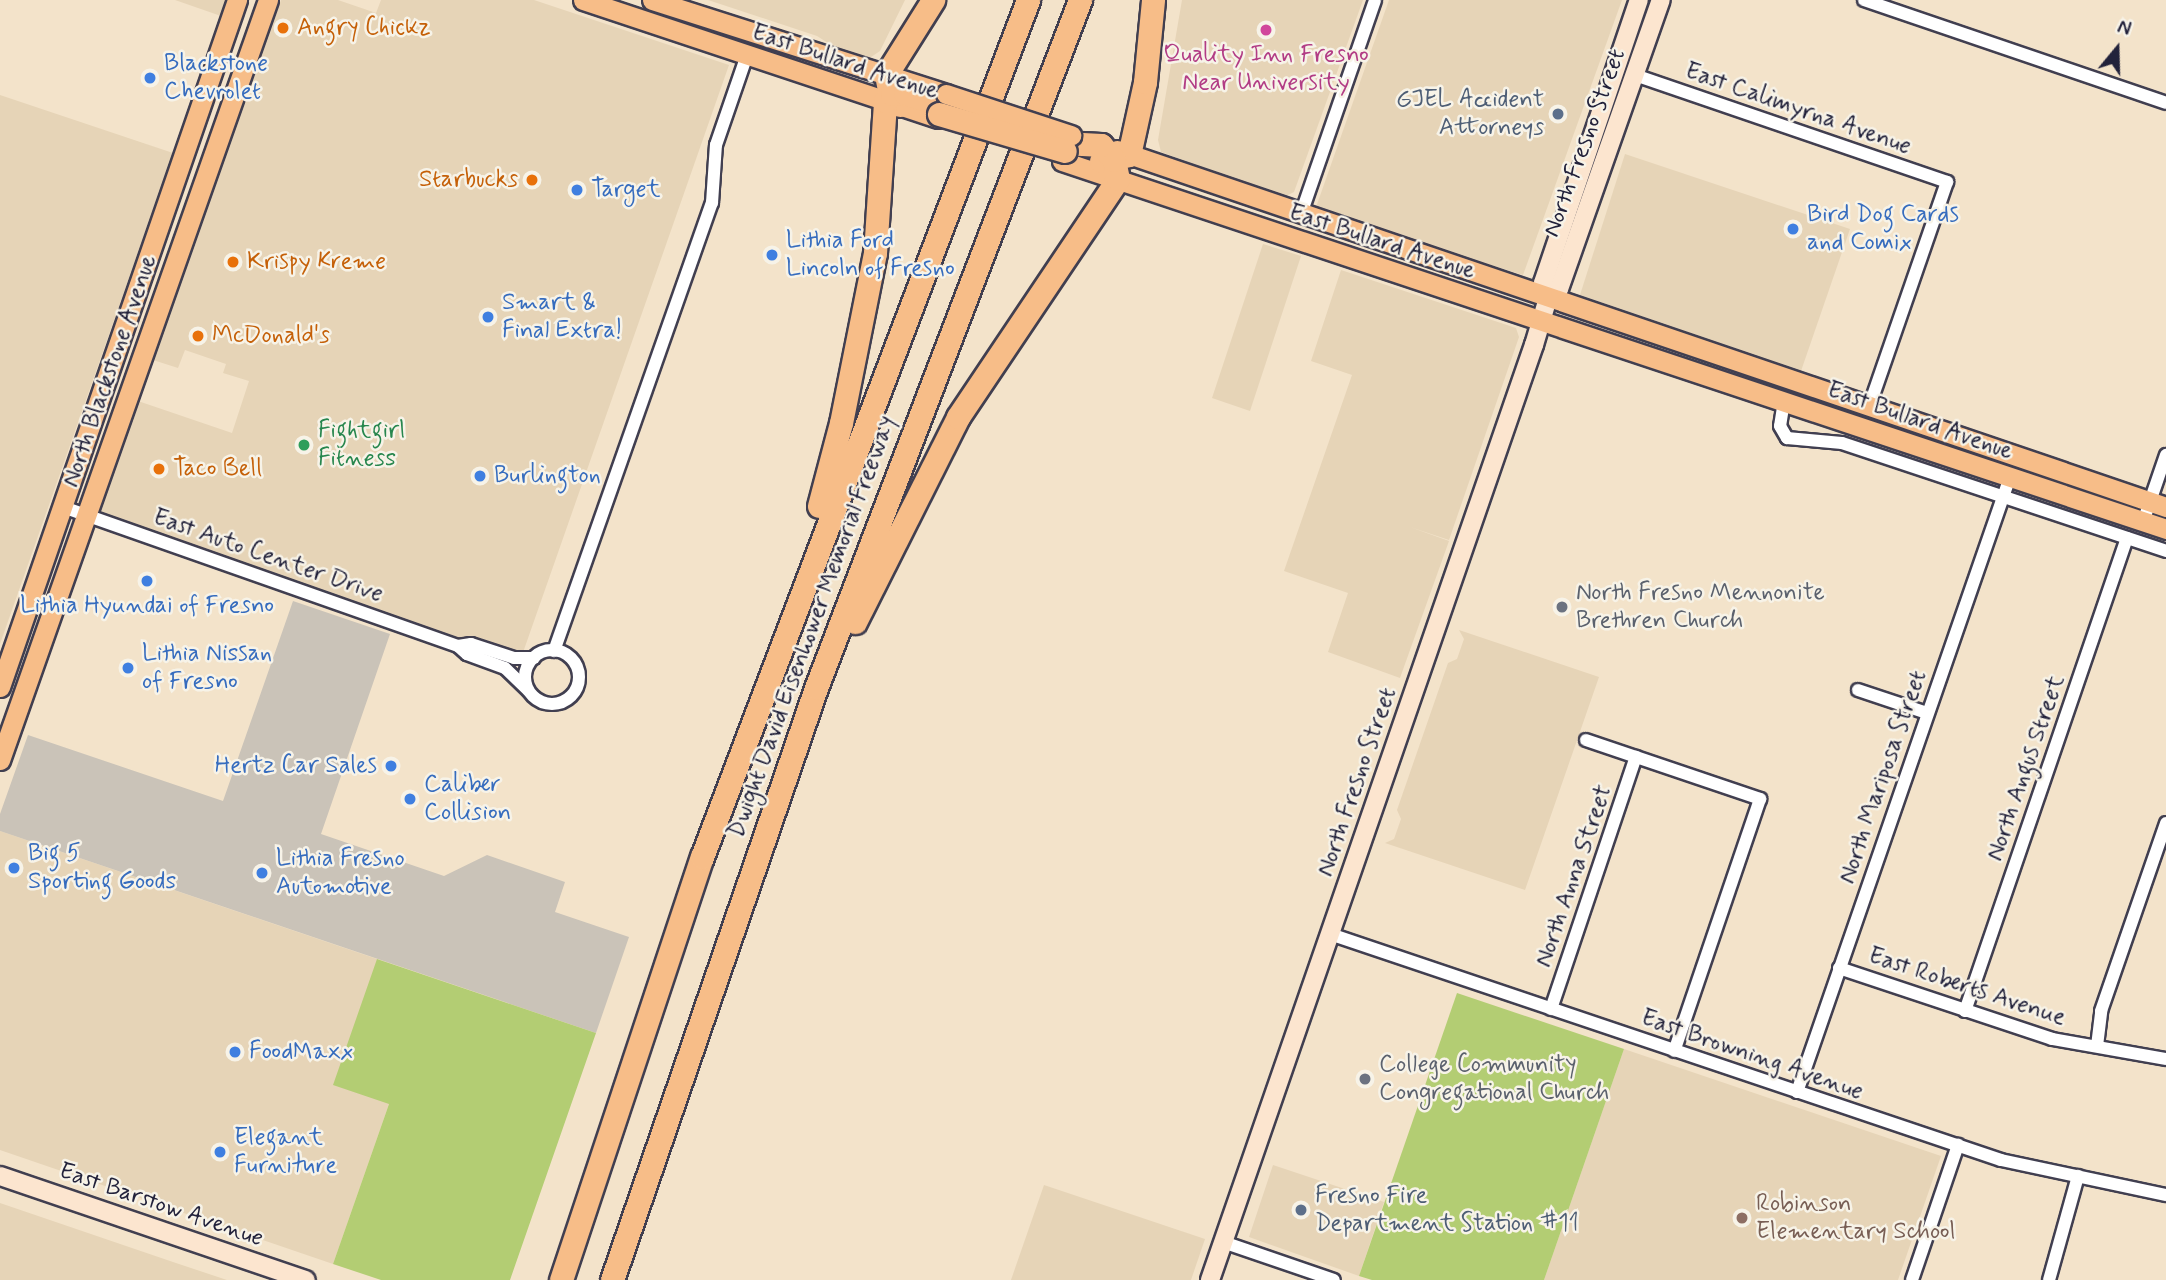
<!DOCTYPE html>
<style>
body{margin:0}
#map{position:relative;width:2166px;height:1280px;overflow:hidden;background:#f3e3ca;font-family:Mynerve,sans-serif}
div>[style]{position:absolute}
.built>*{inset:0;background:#e6d4b7}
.industrial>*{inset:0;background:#cac3b8}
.green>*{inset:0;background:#b3cd73}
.roads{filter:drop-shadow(2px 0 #413f50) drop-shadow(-2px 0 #413f50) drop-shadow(0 2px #413f50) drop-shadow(0 -2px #413f50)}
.minor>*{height:12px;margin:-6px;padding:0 6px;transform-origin:6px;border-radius:6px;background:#fff}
.minor>.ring{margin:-6px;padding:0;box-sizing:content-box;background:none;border:12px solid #fff;border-radius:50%}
.secondary>*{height:18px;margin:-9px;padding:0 9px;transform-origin:9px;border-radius:9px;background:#fce5cf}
.primary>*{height:19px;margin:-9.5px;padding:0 9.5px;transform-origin:9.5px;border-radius:9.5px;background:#f7bd88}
.motorway>*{height:23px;margin:-11.5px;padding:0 11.5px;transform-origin:11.5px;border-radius:11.5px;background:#f7bd88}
.bridges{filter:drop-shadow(2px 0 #413f50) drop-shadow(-2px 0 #413f50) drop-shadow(0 2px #413f50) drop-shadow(0 -2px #413f50)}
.primary-bridge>*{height:19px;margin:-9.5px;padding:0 9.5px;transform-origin:9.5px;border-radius:9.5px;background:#f7bd88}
.motorway-bridge>*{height:23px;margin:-11.5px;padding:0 11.5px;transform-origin:11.5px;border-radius:11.5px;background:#f7bd88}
.dots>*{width:19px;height:19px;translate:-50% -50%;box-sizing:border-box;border:4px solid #f7f3e8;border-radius:50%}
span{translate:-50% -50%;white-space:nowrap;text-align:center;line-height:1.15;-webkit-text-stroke:5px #f7f3e8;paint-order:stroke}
.food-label{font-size:24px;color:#c56008}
.left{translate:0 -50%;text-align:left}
.right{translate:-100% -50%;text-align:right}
.hotel-label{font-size:24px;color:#b23c85}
.street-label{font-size:24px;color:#22223b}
.shop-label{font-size:24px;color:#366cbe}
.service-label{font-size:24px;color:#4e5e75}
.leisure-label{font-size:24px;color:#27864d}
.worship-label{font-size:24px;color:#5b616d}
.education-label{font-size:24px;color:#785e54}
.north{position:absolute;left:2082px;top:14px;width:70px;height:70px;-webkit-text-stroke:5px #f7f3e8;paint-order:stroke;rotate:19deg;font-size:19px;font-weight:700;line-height:28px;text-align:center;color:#22223b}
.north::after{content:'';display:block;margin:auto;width:24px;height:32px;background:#22223b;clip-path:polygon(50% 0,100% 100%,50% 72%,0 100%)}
</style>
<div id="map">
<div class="built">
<div style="clip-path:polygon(175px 0,227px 0,221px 16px)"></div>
<div style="clip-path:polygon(281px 0,338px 0,376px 13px,381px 0,534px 0,729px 65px,520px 661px,96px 516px,138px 401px,232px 433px,249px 381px,223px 373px,226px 364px,185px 350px,178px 368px,153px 360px)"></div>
<div style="clip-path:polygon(708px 0,905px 0,880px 51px,868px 59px,839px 50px,817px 36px)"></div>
<div style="clip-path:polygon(1182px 0,1363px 0,1294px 192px,1284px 197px,1161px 152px,1158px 140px)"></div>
<div style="clip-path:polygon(1389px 0,1622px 0,1523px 275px,1315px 210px)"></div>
<div style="clip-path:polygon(0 95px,173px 153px,0 644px)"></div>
<div style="clip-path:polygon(1625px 154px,1850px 229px,1801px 371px,1580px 295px)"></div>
<div style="clip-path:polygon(1263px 244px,1301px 256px,1250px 411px,1212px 398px)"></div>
<div style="clip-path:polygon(1341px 270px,1516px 328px,1519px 337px,1449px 540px,1410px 527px,1449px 541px,1400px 678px,1328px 652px,1348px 593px,1284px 571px,1352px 375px,1311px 361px)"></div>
<div style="clip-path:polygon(1459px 630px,1599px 677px,1525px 890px,1385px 843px,1394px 839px,1401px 819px,1397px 810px,1448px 663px,1457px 659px,1464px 639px)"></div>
<div style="clip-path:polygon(0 831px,377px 959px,389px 1104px,333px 1264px,0 1150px)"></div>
<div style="clip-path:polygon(1624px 1049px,1941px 1156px,1898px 1280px,1544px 1280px)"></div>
<div style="clip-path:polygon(1273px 1165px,1384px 1202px,1359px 1276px,1249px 1237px)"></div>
<div style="clip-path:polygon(1044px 1185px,1205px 1239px,1191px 1280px,1011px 1280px)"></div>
<div style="clip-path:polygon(0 1203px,173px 1262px,227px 1280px,0 1280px)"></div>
</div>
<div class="industrial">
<div style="clip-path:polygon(293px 601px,390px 634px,321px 834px,444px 876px,487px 855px,565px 882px,555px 912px,629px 937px,596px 1033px,0 831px,0 814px,28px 735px,223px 801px)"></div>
</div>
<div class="green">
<div style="clip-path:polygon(377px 959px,596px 1033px,510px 1280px,381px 1280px,333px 1264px,389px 1104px,333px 1085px)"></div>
<div style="clip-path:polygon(1457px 993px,1624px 1049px,1544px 1280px,1372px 1280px,1359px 1276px)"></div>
</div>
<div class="roads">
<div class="minor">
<div style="left:1864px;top:0;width:319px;rotate:18.8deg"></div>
<div style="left:1635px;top:75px;width:330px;rotate:18.9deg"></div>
<div style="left:1947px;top:182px;width:238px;rotate:109.1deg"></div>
<div style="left:1301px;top:214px;width:226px;rotate:-70.9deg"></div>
<div style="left:1784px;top:401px;width:25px;rotate:99deg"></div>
<div style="left:1780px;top:426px;width:14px;rotate:60deg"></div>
<div style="left:1787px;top:438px;width:55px;rotate:5.2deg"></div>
<div style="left:1842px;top:443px;width:342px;rotate:18.4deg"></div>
<div style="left:63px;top:507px;width:419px;rotate:19.4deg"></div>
<div style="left:458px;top:646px;width:12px;rotate:42deg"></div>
<div style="left:467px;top:654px;width:40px;rotate:20.2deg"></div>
<div style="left:505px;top:668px;width:32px;rotate:44deg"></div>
<div style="left:2143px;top:522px;width:71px;rotate:-71.1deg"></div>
<div style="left:458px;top:646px;width:13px;rotate:-9deg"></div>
<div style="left:471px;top:644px;width:45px;rotate:18deg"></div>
<div style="left:514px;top:658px;width:20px"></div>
<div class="ring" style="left:525px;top:650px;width:42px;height:42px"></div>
<div style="left:554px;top:651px;width:475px;rotate:-70.6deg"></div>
<div style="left:712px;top:203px;width:58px;rotate:-86.1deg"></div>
<div style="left:716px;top:145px;width:95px;rotate:-71deg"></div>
<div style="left:1858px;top:690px;width:73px;rotate:18.4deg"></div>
<div style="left:1586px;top:740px;width:184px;rotate:18.7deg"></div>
<div style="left:1760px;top:799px;width:266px;rotate:108.8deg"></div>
<div style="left:1330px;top:934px;width:708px;rotate:18.61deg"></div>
<div style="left:2001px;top:1160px;width:169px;rotate:12deg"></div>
<div style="left:1839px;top:968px;width:225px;rotate:18.4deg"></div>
<div style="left:2052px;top:1039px;width:116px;rotate:10deg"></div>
<div style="left:1551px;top:1009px;width:266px;rotate:-71.4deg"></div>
<div style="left:1965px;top:1011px;width:500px;rotate:-71.1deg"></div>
<div style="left:2097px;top:1046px;width:35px;rotate:-83deg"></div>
<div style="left:2101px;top:1011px;width:199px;rotate:-70.9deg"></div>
<div style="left:1797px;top:1092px;width:651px;rotate:-70.9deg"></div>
<div style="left:1223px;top:1242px;width:117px;rotate:18.9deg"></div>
<div style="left:1912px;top:1280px;width:143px;rotate:-71.2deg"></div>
<div style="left:2049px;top:1280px;width:108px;rotate:-74.4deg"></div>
</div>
<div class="secondary">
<div style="left:1548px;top:298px;width:14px;rotate:-39deg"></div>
<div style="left:1559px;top:289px;width:306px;rotate:-70.6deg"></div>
<div style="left:0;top:1176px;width:323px;rotate:18.8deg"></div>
<div style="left:1210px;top:1280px;width:990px;rotate:-70.89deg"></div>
<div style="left:1534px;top:345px;width:49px;rotate:-73.4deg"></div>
<div style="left:1548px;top:298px;width:16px;rotate:-108deg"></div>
<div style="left:1543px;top:283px;width:299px;rotate:-71.3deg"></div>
</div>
<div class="primary">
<div style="left:583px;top:0;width:374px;rotate:18.4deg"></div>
<div style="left:652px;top:0;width:309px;rotate:17.7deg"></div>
<div style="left:1117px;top:150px;width:1108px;rotate:18.79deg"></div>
<div style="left:1062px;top:161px;width:1164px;rotate:18.43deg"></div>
<div style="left:0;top:687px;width:727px;rotate:-70.97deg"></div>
<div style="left:0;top:760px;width:806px;rotate:-70.58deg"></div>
</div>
<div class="motorway">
<div style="left:900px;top:105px;width:19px;rotate:-126deg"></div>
<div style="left:889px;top:90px;width:15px;rotate:-101deg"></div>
<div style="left:886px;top:75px;width:89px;rotate:-57.9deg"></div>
<div style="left:1101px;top:161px;width:29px;rotate:-12deg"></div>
<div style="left:1129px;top:155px;width:75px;rotate:-77.6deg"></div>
<div style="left:1145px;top:82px;width:82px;rotate:-84.4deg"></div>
<div style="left:819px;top:506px;width:86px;rotate:-75.2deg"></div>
<div style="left:841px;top:423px;width:173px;rotate:-78.7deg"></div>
<div style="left:875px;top:253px;width:152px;rotate:-86.2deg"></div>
<div style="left:885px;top:101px;width:10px;rotate:-45deg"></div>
<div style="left:892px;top:94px;width:13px;rotate:-4deg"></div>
<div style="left:905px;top:93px;width:39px;rotate:18deg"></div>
<div style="left:855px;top:622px;width:229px;rotate:-63.3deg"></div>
<div style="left:958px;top:417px;width:287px;rotate:-56.1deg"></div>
<div style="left:1118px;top:179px;width:19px;rotate:-102deg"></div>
<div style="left:1114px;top:160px;width:20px;rotate:-131deg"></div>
<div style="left:1101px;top:145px;width:33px;rotate:-177deg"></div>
<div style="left:561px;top:1280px;width:446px;rotate:-71.6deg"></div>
<div style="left:702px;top:857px;width:917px;rotate:-69.17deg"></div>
<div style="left:612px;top:1280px;width:626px;rotate:-70.99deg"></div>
<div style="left:816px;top:688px;width:737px;rotate:-69.01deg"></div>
</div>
</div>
<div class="bridges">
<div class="primary-bridge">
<div style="left:946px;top:94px;width:132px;rotate:18.2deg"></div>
</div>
<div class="motorway-bridge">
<div style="left:939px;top:114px;width:131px;rotate:16.4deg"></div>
</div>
</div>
<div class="dots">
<div style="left:283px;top:28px;background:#e8710a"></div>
<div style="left:1266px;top:30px;background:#d1479c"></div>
<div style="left:150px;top:78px;background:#3f7fe0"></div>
<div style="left:1558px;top:114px;background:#5c6f8a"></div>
<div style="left:532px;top:180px;background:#e8710a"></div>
<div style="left:577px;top:190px;background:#3f7fe0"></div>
<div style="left:1793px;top:229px;background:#3f7fe0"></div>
<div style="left:772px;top:255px;background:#3f7fe0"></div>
<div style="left:233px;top:262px;background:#e8710a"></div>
<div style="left:488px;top:317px;background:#3f7fe0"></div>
<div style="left:198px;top:336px;background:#e8710a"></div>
<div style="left:304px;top:445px;background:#2e9e5b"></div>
<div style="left:159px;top:469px;background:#e8710a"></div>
<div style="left:480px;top:476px;background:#3f7fe0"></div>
<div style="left:147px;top:581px;background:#3f7fe0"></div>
<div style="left:1562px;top:607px;background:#6b7280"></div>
<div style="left:128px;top:668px;background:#3f7fe0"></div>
<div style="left:391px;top:766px;background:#3f7fe0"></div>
<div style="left:410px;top:799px;background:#3f7fe0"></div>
<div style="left:14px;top:868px;background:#3f7fe0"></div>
<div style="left:262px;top:873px;background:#3f7fe0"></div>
<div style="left:235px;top:1052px;background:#3f7fe0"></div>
<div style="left:1365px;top:1079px;background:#6b7280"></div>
<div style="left:220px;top:1152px;background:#3f7fe0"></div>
<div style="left:1301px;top:1210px;background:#5c6f8a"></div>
<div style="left:1742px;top:1218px;background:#8d6e63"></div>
</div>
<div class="food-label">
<span class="left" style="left:297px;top:28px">Angry Chickz</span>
<span class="right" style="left:518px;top:180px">Starbucks</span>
<span class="left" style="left:247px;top:262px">Krispy Kreme</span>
<span class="left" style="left:212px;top:336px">McDonald's</span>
<span class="left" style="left:173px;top:469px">Taco Bell</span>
</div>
<div class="hotel-label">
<span style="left:1266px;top:69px">Quality Inn Fresno<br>Near University</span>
</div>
<div class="street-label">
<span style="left:845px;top:62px;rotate:18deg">East Bullard Avenue</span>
<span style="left:1798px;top:109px;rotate:19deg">East Calimyrna Avenue</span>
<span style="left:1585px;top:143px;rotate:-70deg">North Fresno Street</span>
<span style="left:1382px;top:242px;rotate:18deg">East Bullard Avenue</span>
<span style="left:110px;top:371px;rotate:-71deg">North Blackstone Avenue</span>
<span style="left:1920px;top:421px;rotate:19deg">East Bullard Avenue</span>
<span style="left:268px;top:556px;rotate:19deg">East Auto Center Drive</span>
<span style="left:812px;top:627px;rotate:-70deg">Dwight David Eisenhower Memorial Freeway</span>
<span style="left:2026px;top:768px;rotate:-71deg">North Angus Street</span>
<span style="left:1883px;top:777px;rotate:-71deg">North Mariposa Street</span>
<span style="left:1357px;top:782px;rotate:-71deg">North Fresno Street</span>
<span style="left:1574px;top:876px;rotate:-71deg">North Anna Street</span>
<span style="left:1967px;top:987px;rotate:18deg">East Roberts Avenue</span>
<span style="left:1752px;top:1055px;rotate:19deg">East Browning Avenue</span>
<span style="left:161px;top:1205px;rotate:19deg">East Barstow Avenue</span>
</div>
<div class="shop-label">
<span class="left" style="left:164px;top:78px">Blackstone<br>Chevrolet</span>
<span class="left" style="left:591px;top:190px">Target</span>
<span class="left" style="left:1807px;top:229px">Bird Dog Cards<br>and Comix</span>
<span class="left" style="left:786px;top:255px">Lithia Ford<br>Lincoln of Fresno</span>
<span class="left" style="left:502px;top:317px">Smart &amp;<br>Final Extra!</span>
<span class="left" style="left:494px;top:476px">Burlington</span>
<span style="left:147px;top:606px">Lithia Hyundai of Fresno</span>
<span class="left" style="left:142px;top:668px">Lithia Nissan<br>of Fresno</span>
<span class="right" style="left:377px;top:766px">Hertz Car Sales</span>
<span class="left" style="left:424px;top:799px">Caliber<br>Collision</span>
<span class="left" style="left:28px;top:868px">Big 5<br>Sporting Goods</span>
<span class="left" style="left:276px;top:873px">Lithia Fresno<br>Automotive</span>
<span class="left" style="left:249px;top:1052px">FoodMaxx</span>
<span class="left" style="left:234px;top:1152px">Elegant<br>Furniture</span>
</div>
<div class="service-label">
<span class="right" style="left:1544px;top:114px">GJEL Accident<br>Attorneys</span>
<span class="left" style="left:1315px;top:1210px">Fresno Fire<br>Department Station #11</span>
</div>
<div class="leisure-label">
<span class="left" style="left:318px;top:445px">Fightgirl<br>Fitness</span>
</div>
<div class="worship-label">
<span class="left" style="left:1576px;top:607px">North Fresno Mennonite<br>Brethren Church</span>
<span class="left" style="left:1379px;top:1079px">College Community<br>Congregational Church</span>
</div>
<div class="education-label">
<span class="left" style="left:1756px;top:1218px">Robinson<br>Elementary School</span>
</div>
<div class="north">N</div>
</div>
